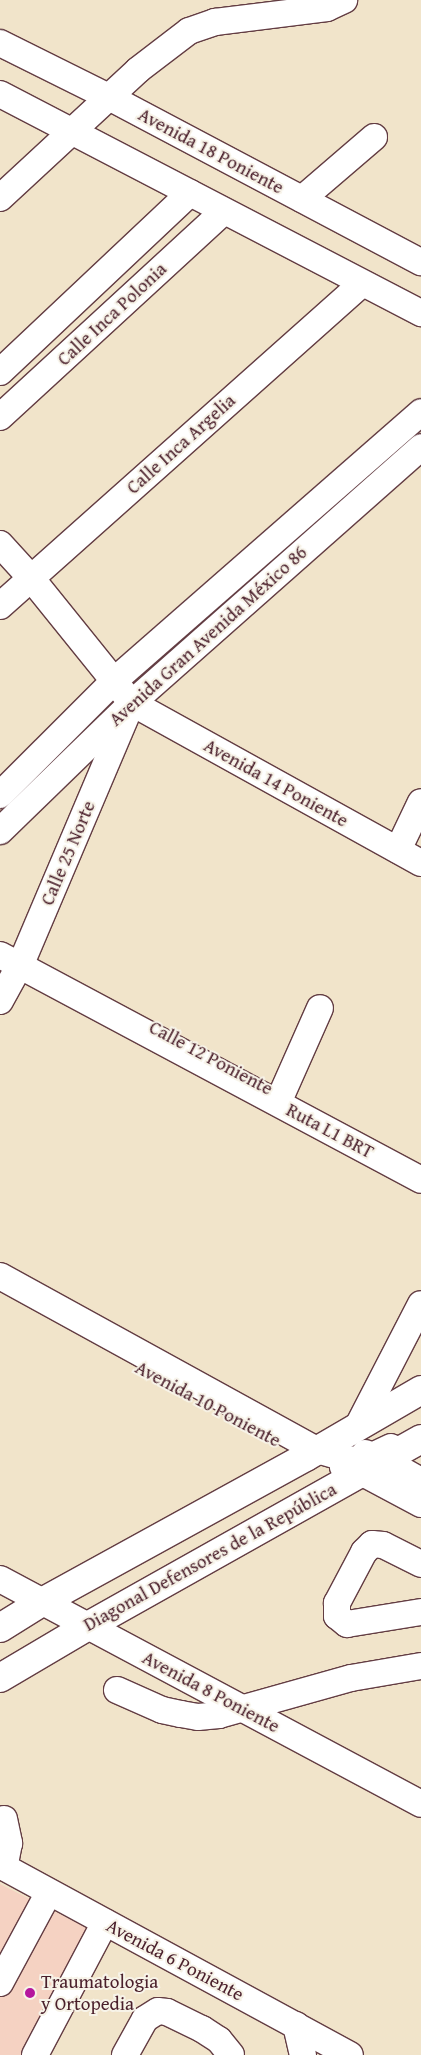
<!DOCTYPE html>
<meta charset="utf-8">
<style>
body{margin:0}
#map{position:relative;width:421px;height:2055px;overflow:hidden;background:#f1e4ca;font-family:"Gentium Book Plus",serif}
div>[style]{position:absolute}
.built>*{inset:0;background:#f5d2c2}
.roads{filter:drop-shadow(1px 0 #633d43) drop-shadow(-1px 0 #633d43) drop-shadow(0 1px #633d43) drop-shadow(0 -1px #633d43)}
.minor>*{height:26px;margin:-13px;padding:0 13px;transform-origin:13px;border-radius:13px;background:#fff}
.major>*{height:28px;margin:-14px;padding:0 14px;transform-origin:14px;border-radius:14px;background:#fff}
.dots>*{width:14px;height:14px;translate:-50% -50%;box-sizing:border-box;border:2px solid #f7f3e8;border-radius:50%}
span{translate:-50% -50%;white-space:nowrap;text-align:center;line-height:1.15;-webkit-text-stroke:4px #f7f3e8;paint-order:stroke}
.street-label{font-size:19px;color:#4a1f2b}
.poi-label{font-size:19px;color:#4a1f2b}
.left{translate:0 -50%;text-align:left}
</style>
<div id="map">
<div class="built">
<div style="clip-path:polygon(0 1884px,93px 1931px,29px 2055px,0 2055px)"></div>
</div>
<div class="roads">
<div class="minor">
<div style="left:0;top:43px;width:122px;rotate:26.4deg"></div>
<div style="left:109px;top:97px;width:353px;rotate:27.9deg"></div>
<div style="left:0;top:94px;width:475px;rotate:27.5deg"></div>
<div style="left:0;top:198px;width:188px;rotate:-42.8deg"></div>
<div style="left:138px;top:70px;width:64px;rotate:-37.4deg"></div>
<div style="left:189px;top:31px;width:28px;rotate:-19deg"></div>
<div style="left:215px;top:22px;width:113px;rotate:-7.1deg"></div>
<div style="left:327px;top:8px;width:19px;rotate:-25deg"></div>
<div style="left:302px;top:199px;width:95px;rotate:-40.7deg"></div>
<div style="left:0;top:372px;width:261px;rotate:-43.3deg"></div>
<div style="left:0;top:417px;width:303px;rotate:-42.6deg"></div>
<div style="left:0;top:544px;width:46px;rotate:47.6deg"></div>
<div style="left:31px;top:578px;width:161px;rotate:51.1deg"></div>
<div style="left:132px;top:703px;width:330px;rotate:29deg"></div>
<div style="left:0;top:606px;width:485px;rotate:-41.7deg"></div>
<div style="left:0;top:795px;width:161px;rotate:-45deg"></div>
<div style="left:114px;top:681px;width:408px;rotate:-41.2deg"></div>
<div style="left:0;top:831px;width:184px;rotate:-44.1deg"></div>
<div style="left:132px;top:703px;width:386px;rotate:-41.5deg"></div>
<div style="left:398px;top:850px;width:53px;rotate:-64.4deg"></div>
<div style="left:0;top:955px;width:477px;rotate:28.1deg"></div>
<div style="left:0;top:1001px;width:48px;rotate:-61.3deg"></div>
<div style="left:23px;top:959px;width:266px;rotate:-67deg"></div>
<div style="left:281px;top:1096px;width:96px;rotate:-66.1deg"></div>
<div style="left:0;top:1276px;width:362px;rotate:28.8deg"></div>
<div style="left:317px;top:1450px;width:36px;rotate:16deg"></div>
<div style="left:352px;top:1460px;width:20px;rotate:-11deg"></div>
<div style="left:372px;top:1456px;width:21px;rotate:-25deg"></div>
<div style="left:358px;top:1426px;width:137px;rotate:-62.7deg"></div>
<div style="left:365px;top:1453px;width:20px;rotate:20deg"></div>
<div style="left:384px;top:1460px;width:43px;rotate:29.6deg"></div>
<div style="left:343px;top:1467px;width:19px;rotate:16deg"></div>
<div style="left:361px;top:1472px;width:68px;rotate:28.1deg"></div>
<div style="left:421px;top:1564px;width:42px;rotate:-153.4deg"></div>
<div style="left:383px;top:1545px;width:11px;rotate:-175deg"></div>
<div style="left:372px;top:1544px;width:11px;rotate:135deg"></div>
<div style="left:364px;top:1552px;width:58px;rotate:117.9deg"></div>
<div style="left:337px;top:1603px;width:13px;rotate:90deg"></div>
<div style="left:337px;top:1616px;width:13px;rotate:39deg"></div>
<div style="left:347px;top:1624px;width:75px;rotate:-9.2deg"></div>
<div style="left:0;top:1579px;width:477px;rotate:28.1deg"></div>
<div style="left:117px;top:1690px;width:49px;rotate:24deg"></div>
<div style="left:162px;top:1710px;width:19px;rotate:12deg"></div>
<div style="left:181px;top:1714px;width:17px;rotate:10deg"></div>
<div style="left:198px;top:1717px;width:21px;rotate:-5deg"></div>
<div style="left:219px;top:1715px;width:137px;rotate:-15.7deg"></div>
<div style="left:351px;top:1678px;width:71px;rotate:-9.7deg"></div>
<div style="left:4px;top:1819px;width:25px;rotate:78deg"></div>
<div style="left:9px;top:1843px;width:25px;rotate:101deg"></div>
<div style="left:0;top:1865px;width:398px;rotate:28.5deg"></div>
<div style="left:0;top:1983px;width:103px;rotate:-61.7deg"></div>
<div style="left:296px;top:2025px;width:31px;rotate:77deg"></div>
<div style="left:35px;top:2055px;width:150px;rotate:-62.2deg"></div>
<div style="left:125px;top:2055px;width:41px;rotate:-60.9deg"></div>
<div style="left:145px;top:2019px;width:15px;rotate:-32deg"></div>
<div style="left:158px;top:2011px;width:9px;rotate:6deg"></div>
<div style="left:167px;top:2012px;width:39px;rotate:26deg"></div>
<div style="left:202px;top:2029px;width:20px;rotate:33deg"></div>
<div style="left:219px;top:2040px;width:19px;rotate:51deg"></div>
</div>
<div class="major">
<div style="left:0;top:1628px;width:49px;rotate:-31.8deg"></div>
<div style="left:42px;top:1602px;width:301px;rotate:-28.8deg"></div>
<div style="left:306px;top:1457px;width:133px;rotate:-30.2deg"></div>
<div style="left:0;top:1678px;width:102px;rotate:-30.6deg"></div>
<div style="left:88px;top:1626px;width:382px;rotate:-29.3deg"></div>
</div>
</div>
<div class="dots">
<div style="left:30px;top:1993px;background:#b5179e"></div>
</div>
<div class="street-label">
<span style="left:211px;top:151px;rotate:28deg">Avenida 18 Poniente</span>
<span style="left:112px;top:314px;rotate:-43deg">Calle Inca Polonia</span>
<span style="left:181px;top:444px;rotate:-42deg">Calle Inca Argelia</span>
<span style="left:208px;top:636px;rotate:-42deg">Avenida Gran Avenida México 86</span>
<span style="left:276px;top:783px;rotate:29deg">Avenida 14 Poniente</span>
<span style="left:68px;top:853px;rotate:-67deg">Calle 25 Norte</span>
<span style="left:211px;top:1058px;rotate:28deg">Calle 12 Poniente</span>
<span style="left:330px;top:1131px;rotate:28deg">Ruta L1 BRT</span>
<span style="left:208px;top:1404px;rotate:28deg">Avenida 10 Poniente</span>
<span style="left:210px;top:1557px;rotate:-29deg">Diagonal Defensores de la República</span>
<span style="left:211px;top:1692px;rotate:28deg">Avenida 8 Poniente</span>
<span style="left:175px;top:1960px;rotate:28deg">Avenida 6 Poniente</span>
</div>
<div class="poi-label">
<span class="left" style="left:41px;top:1993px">Traumatologia<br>y Ortopedia</span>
</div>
</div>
